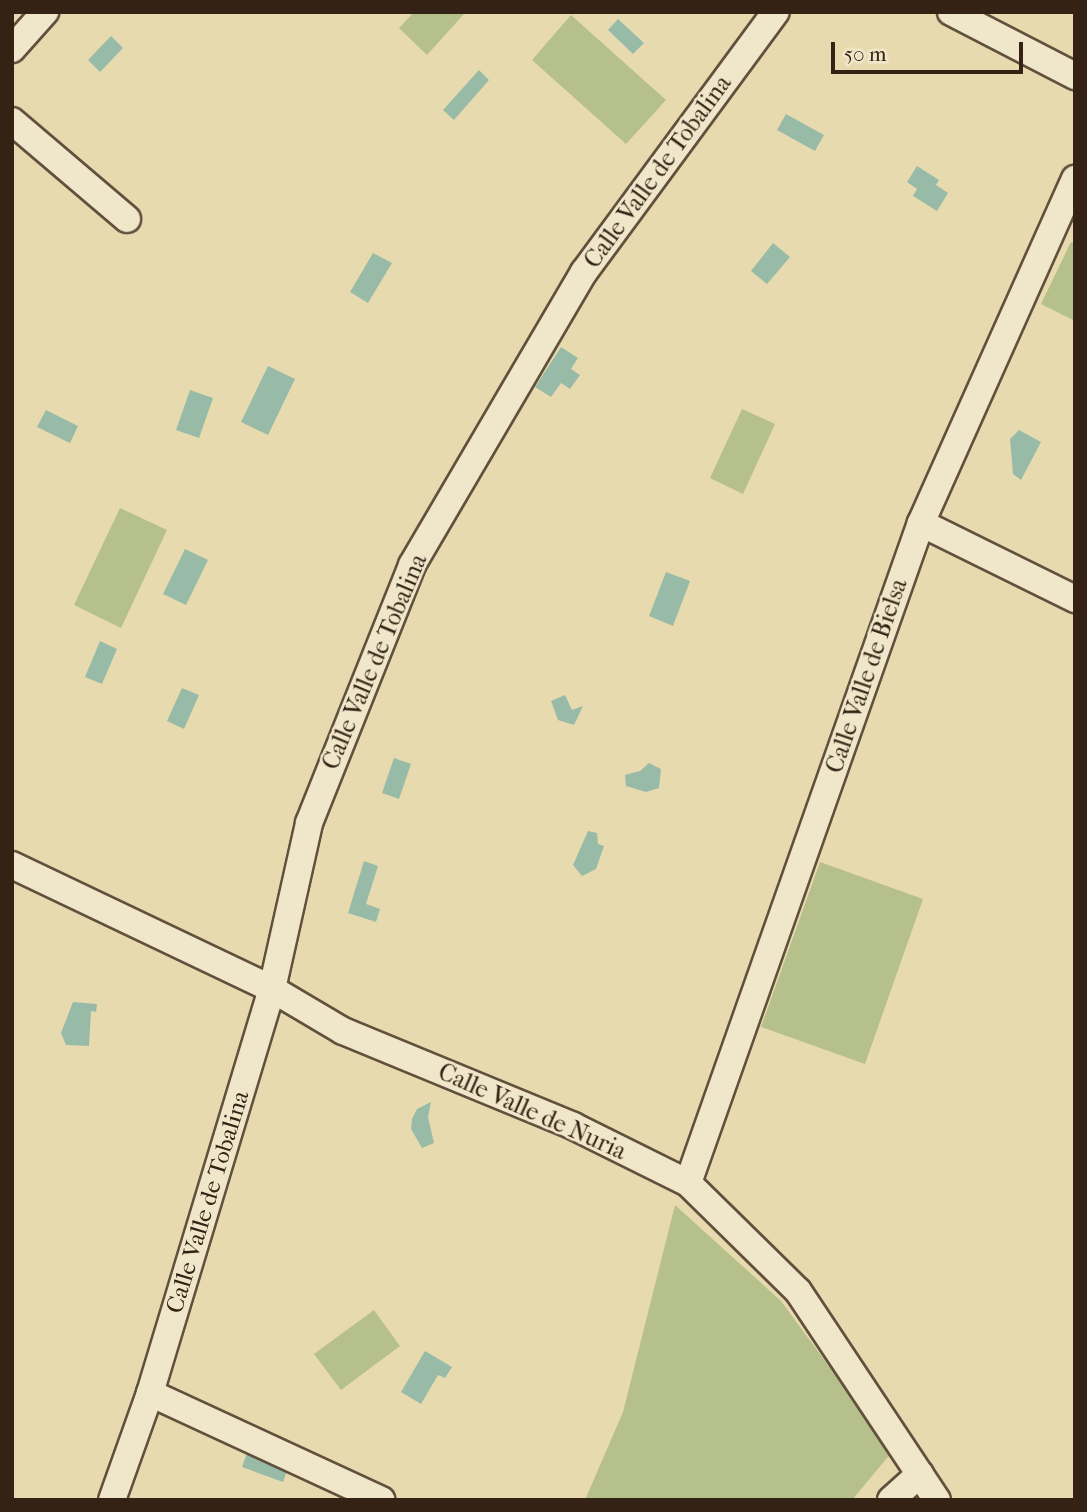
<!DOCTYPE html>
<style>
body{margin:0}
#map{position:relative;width:1087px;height:1512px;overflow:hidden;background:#e8daaf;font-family:"IM FELL French Canon",serif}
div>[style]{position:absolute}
.green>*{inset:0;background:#b5c08b}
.water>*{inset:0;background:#98bba7}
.roads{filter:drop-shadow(2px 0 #61503c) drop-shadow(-2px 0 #61503c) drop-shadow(0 2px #61503c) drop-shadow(0 -2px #61503c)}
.minor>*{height:26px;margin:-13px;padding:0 13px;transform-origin:13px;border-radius:13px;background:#f0e7cb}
span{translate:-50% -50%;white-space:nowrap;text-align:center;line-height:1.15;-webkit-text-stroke:5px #f0e7cb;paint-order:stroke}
.street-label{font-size:24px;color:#342215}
.frame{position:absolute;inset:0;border:14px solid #342215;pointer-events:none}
.scale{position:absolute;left:831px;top:42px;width:192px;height:32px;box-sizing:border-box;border:4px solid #342215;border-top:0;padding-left:9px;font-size:21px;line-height:24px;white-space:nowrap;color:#342215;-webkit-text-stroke:5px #f0e7cb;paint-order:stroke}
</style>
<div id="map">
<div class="green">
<div style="clip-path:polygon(414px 12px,462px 12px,464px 14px,427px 55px,399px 28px)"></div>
<div style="clip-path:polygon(571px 15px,666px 100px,626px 144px,532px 60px)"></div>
<div style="clip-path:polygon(1071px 242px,1075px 244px,1075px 321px,1041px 304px)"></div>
<div style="clip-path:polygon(742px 409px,775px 424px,743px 494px,710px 478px)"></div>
<div style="clip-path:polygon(120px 508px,167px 530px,121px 628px,74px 605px)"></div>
<div style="clip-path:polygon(820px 862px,923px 899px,865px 1064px,761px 1027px)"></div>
<div style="clip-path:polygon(675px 1205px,781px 1301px,892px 1452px,852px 1500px,585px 1500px,623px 1412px)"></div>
<div style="clip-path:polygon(374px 1310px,400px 1346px,341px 1390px,314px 1354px)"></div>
</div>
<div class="water">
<div style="clip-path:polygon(618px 19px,644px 43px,633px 54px,608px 30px)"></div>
<div style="clip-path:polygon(111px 36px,123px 48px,100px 72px,88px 60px)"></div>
<div style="clip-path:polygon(479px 70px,489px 80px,454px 120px,443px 110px)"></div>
<div style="clip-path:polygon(786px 114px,824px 135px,815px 151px,777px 130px)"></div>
<div style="clip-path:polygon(917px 166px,939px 180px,936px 185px,948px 193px,937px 211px,913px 196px,917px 189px,907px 182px)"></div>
<div style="clip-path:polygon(773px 243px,790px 257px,767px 284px,751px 271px)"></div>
<div style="clip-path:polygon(373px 253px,392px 263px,368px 303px,350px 292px)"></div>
<div style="clip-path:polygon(561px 347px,578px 358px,571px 369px,580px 375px,570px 389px,561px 383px,551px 397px,535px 387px)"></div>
<div style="clip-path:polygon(268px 366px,295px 379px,268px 435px,241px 422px)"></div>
<div style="clip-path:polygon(190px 390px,213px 398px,199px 438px,176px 430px)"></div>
<div style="clip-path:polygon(46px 410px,78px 426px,70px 443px,37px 427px)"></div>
<div style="clip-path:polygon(1019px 430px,1041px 442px,1021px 480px,1013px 474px,1010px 439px)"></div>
<div style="clip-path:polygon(185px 549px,208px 560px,186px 605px,163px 594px)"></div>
<div style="clip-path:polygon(666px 572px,690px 581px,673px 626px,649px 616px)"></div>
<div style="clip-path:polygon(100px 641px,117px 649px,102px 684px,85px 677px)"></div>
<div style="clip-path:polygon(182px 688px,199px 695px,184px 729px,167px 721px)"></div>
<div style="clip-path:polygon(565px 695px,572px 710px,583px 706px,574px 725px,558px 720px,551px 701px)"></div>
<div style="clip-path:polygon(394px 758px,411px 764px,399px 799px,382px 793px)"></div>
<div style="clip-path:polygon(649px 763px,661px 769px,659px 788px,646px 792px,626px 786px,625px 775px,640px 771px)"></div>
<div style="clip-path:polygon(588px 831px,597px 833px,598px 844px,604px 846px,596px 869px,582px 876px,573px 865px)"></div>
<div style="clip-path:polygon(364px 861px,378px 866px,366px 904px,380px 909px,376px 922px,348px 913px)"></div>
<div style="clip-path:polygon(73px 1002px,97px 1004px,96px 1012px,91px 1011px,89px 1046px,66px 1045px,61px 1033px)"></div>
<div style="clip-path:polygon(431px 1102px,428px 1117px,434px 1143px,422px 1148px,411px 1129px,412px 1119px,417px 1109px)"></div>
<div style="clip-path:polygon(425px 1351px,452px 1367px,445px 1378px,438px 1375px,421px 1404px,401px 1392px)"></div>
<div style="clip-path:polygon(248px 1450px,289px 1465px,283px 1482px,242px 1467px)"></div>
</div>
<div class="roads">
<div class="minor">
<div style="left:951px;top:12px;width:140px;rotate:27.3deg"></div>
<div style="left:12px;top:49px;width:50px;rotate:-48.3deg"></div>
<div style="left:12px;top:121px;width:151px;rotate:40.4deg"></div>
<div style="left:921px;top:523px;width:172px;rotate:26.3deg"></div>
<div style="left:12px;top:865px;width:288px;rotate:25.5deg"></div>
<div style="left:272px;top:989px;width:82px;rotate:30.6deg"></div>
<div style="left:343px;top:1031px;width:249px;rotate:22.4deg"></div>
<div style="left:573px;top:1126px;width:128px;rotate:26.4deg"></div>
<div style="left:688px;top:1183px;width:154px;rotate:44.5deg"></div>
<div style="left:798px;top:1291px;width:251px;rotate:56.4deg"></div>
<div style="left:688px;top:1183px;width:700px;rotate:-70.56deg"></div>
<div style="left:921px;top:523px;width:377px;rotate:-65.9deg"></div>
<div style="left:150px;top:1393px;width:255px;rotate:24.8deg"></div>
<div style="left:112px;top:1500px;width:114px;rotate:-70.4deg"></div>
<div style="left:150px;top:1393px;width:422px;rotate:-73.2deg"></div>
<div style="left:272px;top:989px;width:170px;rotate:-77.4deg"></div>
<div style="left:309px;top:823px;width:278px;rotate:-68.2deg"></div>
<div style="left:412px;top:565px;width:340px;rotate:-59.6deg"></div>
<div style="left:584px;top:272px;width:323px;rotate:-53.6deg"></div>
<div style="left:891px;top:1500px;width:39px;rotate:-42deg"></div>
</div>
</div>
<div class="street-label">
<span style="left:658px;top:172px;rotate:-54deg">Calle Valle de Tobalina</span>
<span style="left:375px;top:662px;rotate:-67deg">Calle Valle de Tobalina</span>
<span style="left:867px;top:676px;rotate:-71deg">Calle Valle de Bielsa</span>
<span style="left:532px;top:1112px;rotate:24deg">Calle Valle de Nuria</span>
<span style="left:208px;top:1202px;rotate:-73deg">Calle Valle de Tobalina</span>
</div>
<div class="frame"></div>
<div class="scale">50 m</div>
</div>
